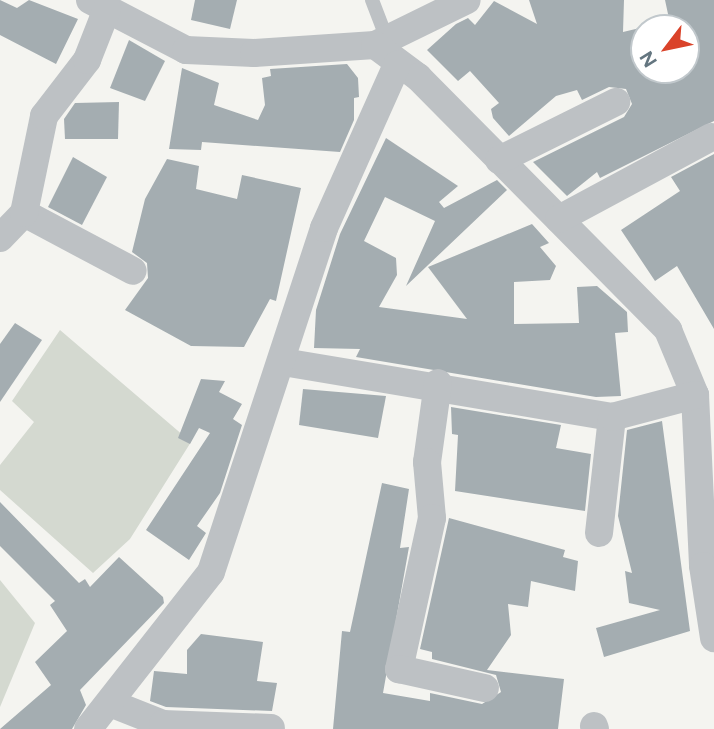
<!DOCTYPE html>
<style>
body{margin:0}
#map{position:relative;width:714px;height:729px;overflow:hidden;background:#f4f4f0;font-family:Figtree,sans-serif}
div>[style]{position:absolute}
.green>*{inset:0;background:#d4d9d0}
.building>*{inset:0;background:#a4adb1}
.lane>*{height:14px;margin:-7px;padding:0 7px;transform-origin:7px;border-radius:7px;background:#bdc1c4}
.street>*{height:28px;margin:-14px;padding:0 14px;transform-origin:14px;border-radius:14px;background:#bdc1c4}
span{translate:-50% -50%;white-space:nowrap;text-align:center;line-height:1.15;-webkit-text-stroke:7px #fff;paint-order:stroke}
.north{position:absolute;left:630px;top:14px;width:70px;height:70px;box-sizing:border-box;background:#fff;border:2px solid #c1c8cc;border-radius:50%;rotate:238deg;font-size:19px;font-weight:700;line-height:28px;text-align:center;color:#647680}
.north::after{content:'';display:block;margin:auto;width:24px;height:32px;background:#da432a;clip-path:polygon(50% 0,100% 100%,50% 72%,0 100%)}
</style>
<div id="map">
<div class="green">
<div style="clip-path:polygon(60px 330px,191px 442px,130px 539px,93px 573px,0 490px,0 465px,34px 422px,12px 401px)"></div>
<div style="clip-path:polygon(0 580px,35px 623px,0 707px)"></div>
</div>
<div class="building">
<div style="clip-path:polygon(0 0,17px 8px,29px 0,78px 19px,56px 64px,0 35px)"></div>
<div style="clip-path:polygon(195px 0,237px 0,230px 29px,191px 20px)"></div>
<div style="clip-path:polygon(529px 0,624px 0,623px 32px,644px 27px,644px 70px,686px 70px,686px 28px,671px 28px,665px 0,714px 0,714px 121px,600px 178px,597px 172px,567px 196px,533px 162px,624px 117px,632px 104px,626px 89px,609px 87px,582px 100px,577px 90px,556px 96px,509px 136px,493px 118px,491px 109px,499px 103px,470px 71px,458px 81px,427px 50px,456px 24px,468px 18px,475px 25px,494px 1px,537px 24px)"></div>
<div style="clip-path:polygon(129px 40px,165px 61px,145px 101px,110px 88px)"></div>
<div style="clip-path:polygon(347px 64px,358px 78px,359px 97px,354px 98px,354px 120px,340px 152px,202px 142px,201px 150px,169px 149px,182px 68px,219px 83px,214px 105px,258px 120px,265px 105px,262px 78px,271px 76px,270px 69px)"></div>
<div style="clip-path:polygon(119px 102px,118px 139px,65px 139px,64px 119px,75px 103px)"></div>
<div style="clip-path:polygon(386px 138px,458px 186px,439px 202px,444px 208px,497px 180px,507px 190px,406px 286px,435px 221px,385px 197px,364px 241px,396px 258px,397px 275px,379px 307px,467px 319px,428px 267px,532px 224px,549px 243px,540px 247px,556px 266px,550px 280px,514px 282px,514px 324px,579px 323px,577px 287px,597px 286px,627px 312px,628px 332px,615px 333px,621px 396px,596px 397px,356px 357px,360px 349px,314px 348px,316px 310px,340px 234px)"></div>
<div style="clip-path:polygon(714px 154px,714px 329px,677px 266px,655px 281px,621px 230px,680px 191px,671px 177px)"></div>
<div style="clip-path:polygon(73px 157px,107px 177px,82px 225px,48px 207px)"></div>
<div style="clip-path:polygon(167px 159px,199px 166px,196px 189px,237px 199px,242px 175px,301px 188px,276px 301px,270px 299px,244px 347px,191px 346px,125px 310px,148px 278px,147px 263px,132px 252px,145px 199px)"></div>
<div style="clip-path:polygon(15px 323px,42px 340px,0 402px,0 344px)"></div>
<div style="clip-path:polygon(201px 379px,225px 381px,219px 392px,242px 404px,233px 419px,242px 425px,220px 493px,197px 526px,206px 533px,189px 560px,146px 530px,210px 433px,199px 428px,190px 444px,178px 438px)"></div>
<div style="clip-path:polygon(303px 389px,386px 396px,378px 438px,299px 425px)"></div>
<div style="clip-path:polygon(451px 407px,561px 425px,556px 448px,591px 454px,585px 511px,455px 491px,458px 435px,452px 434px)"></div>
<div style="clip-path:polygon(662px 421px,690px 631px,604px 657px,596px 628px,660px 610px,629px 603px,625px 571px,632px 573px,618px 516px,627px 430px)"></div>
<div style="clip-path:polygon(382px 483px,409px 489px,400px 548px,409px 547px,383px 693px,430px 701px,430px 693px,482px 704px,501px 692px,496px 675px,432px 659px,432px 652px,420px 649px,449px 518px,565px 550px,563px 557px,578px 561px,575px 591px,531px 581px,528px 607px,508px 604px,511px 635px,487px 670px,564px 679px,558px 729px,333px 729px,342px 631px,350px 632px)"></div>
<div style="clip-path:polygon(0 502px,79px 583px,85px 579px,90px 587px,119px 557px,163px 597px,164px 603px,80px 690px,86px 705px,72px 729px,0 729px,51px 685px,35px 662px,67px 631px,50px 605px,55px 601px,0 546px)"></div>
<div style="clip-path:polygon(201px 634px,263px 642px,257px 681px,277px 683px,272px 711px,166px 707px,150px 701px,154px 671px,187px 674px,187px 650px)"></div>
</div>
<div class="lane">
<div style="left:372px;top:0;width:42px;rotate:69deg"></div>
</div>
<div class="street">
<div style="left:90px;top:0;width:108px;rotate:27.5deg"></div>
<div style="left:186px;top:50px;width:68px;rotate:2.5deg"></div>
<div style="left:254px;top:53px;width:121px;rotate:-3.8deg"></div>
<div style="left:375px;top:45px;width:102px;rotate:-26.1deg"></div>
<div style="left:375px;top:45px;width:54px;rotate:36.7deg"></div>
<div style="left:418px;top:77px;width:356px;rotate:45.3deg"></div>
<div style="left:668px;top:330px;width:70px;rotate:67.4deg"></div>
<div style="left:695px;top:395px;width:171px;rotate:87.3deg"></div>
<div style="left:703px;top:566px;width:73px;rotate:81.3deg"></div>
<div style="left:499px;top:160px;width:131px;rotate:-26.4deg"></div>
<div style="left:24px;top:213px;width:123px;rotate:28deg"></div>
<div style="left:559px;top:219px;width:173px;rotate:-28.3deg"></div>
<div style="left:0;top:238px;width:35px;rotate:-46deg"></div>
<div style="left:24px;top:213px;width:99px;rotate:-78.3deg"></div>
<div style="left:44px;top:116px;width:71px;rotate:-52.5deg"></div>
<div style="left:87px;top:60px;width:55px;rotate:-68.6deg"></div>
<div style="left:283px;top:362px;width:334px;rotate:9.5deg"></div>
<div style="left:438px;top:383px;width:80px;rotate:97.9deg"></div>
<div style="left:427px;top:462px;width:56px;rotate:84.9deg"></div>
<div style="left:432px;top:518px;width:155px;rotate:102.3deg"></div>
<div style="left:399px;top:669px;width:88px;rotate:12.5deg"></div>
<div style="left:599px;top:533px;width:117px;rotate:-83.6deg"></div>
<div style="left:612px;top:417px;width:86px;rotate:-14.8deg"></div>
<div style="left:110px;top:703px;width:57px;rotate:21.6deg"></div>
<div style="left:163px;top:724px;width:108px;rotate:2.1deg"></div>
<div style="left:594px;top:726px;width:3px;rotate:72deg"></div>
<div style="left:88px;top:729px;width:199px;rotate:-51.9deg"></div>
<div style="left:211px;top:572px;width:362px;rotate:-71.8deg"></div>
<div style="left:324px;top:228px;width:179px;rotate:-65.9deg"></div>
</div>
<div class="north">N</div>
</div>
